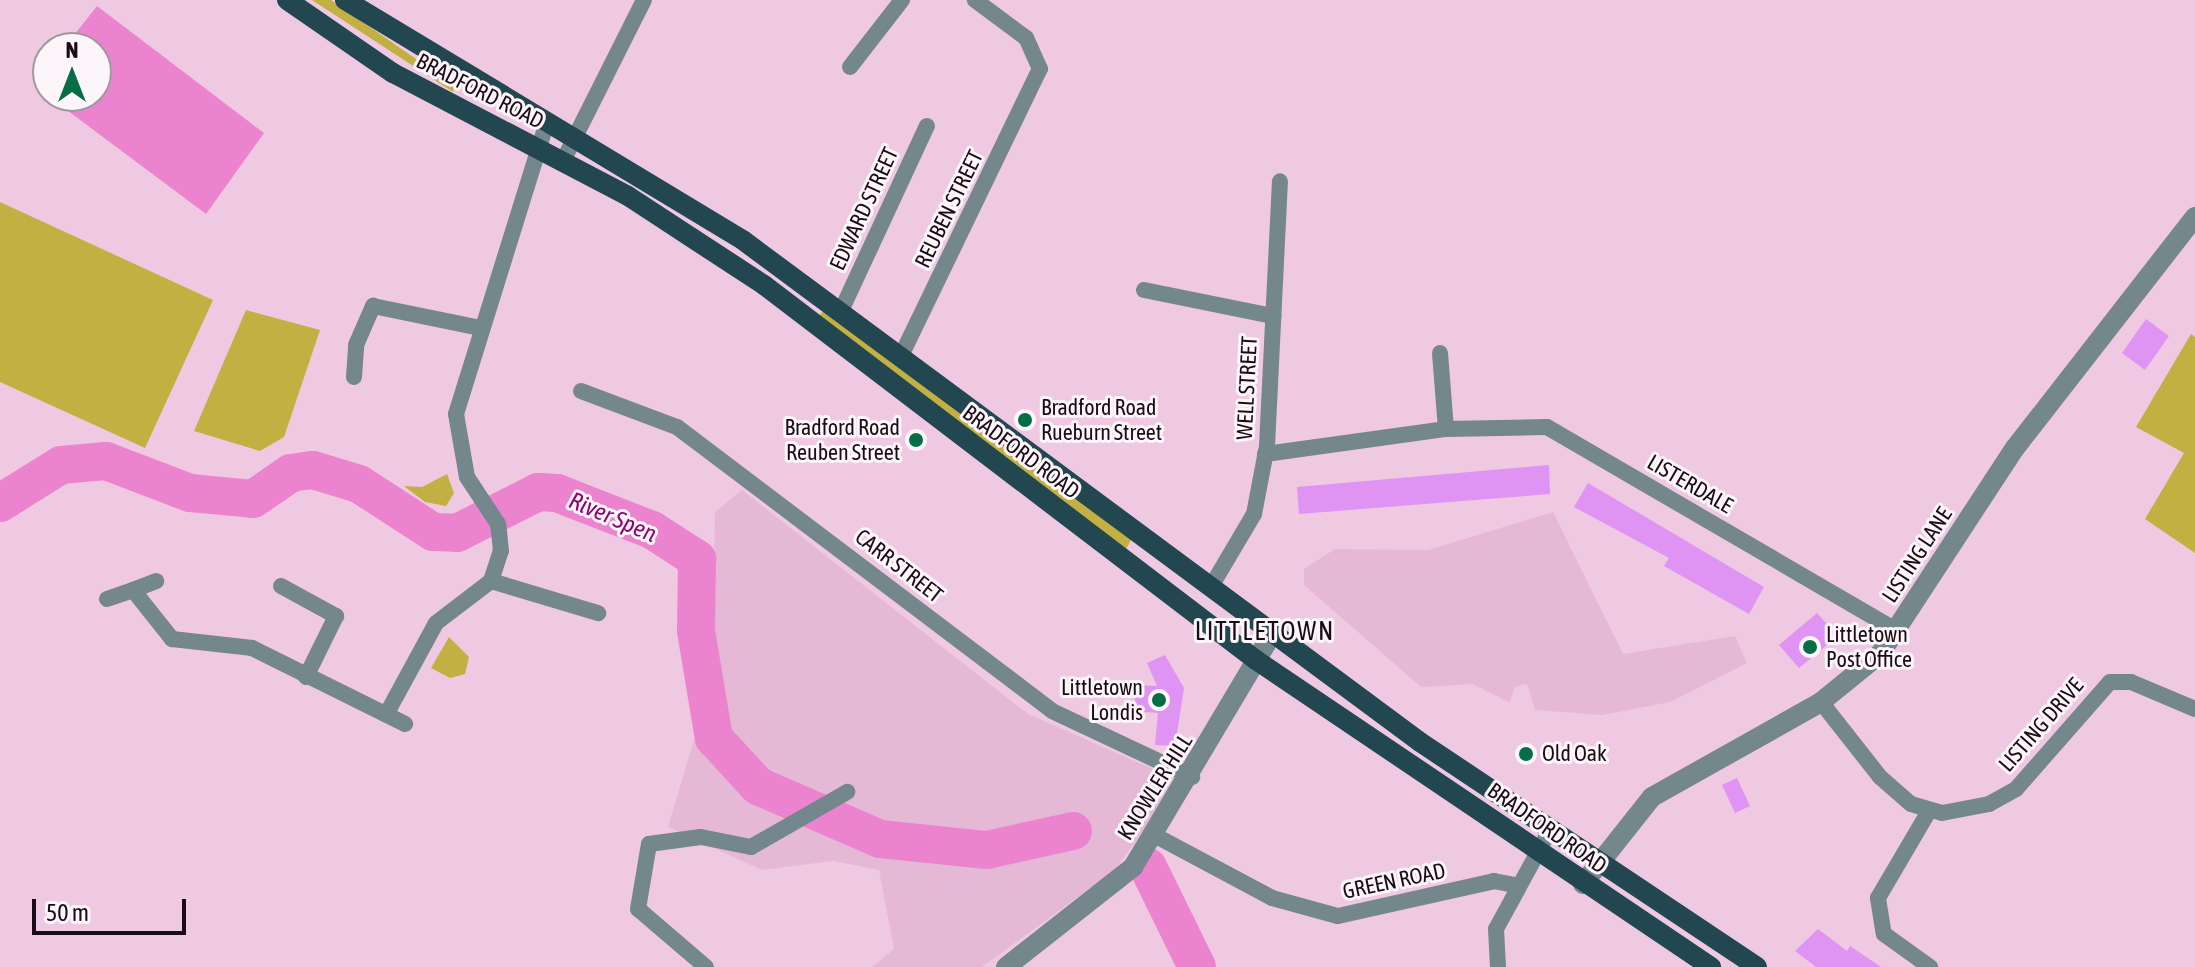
<!DOCTYPE html>
<style>
body{margin:0}
#map{position:relative;width:2195px;height:967px;overflow:hidden;background:#efc9e2;font-family:"Asap Condensed",sans-serif}
div>[style]{position:absolute}
.built>*{inset:0;background:#e5b9d6}
.green>*{inset:0;background:#c3b043}
.water>*{inset:0;background:#ec83ce}
.river>*{height:38px;margin:-19px;padding:0 19px;transform-origin:19px;border-radius:19px;background:#ec83ce}
.building>*{inset:0;background:#df93f3}
.minor>*{height:16px;margin:-8px;padding:0 8px;transform-origin:8px;border-radius:8px;background:#74878d}
.tertiary>*{height:20px;margin:-10px;padding:0 10px;transform-origin:10px;border-radius:10px;background:#74878d}
.primary>*{height:20px;margin:-10px;padding:0 10px;transform-origin:10px;border-radius:10px;background:#224751}
.dots>*{width:22px;height:22px;translate:-50% -50%;box-sizing:border-box;border:4px solid #fcf5fa;border-radius:50%}
span{translate:-50% -50%;white-space:nowrap;text-align:center;line-height:1.15;-webkit-text-stroke:6px #fcf5fa;paint-order:stroke}
.street-label{font-size:22px;color:#190c15}
.poi-label{font-size:22px;color:#190c15}
.left{translate:0 -50%;text-align:left}
.right{translate:-100% -50%;text-align:right}
.water-label{font-size:24px;color:#8b0571;font-style:italic}
.quarter-label{font-size:26px;color:#190c15;letter-spacing:2px}
.north{position:absolute;left:32px;top:32px;width:80px;height:80px;box-sizing:border-box;background:#fcf5fa;border:2px solid #a1989e;border-radius:50%;rotate:0deg;font-size:22px;font-weight:700;line-height:32px;text-align:center;color:#190c15}
.north::after{content:'';display:block;margin:auto;width:28px;height:36px;background:#056e46;clip-path:polygon(50% 0,100% 100%,50% 72%,0 100%)}
.scale{position:absolute;left:32px;top:899px;width:154px;height:36px;box-sizing:border-box;border:4px solid #190c15;border-top:0;padding-left:10px;font-size:24px;line-height:28px;white-space:nowrap;color:#190c15;-webkit-text-stroke:6px #fcf5fa;paint-order:stroke}
</style>
<div id="map">
<div class="built">
<div style="clip-path:polygon(742px 490px,1028px 714px,1178px 780px,1116px 869px,982px 967px,872px 967px,894px 949px,879px 870px,833px 861px,762px 870px,668px 827px,712px 679px,715px 512px)"></div>
<div style="clip-path:polygon(1553px 512px,1623px 654px,1735px 636px,1747px 663px,1670px 702px,1602px 715px,1535px 710px,1527px 684px,1515px 687px,1509px 702px,1472px 684px,1421px 687px,1304px 585px,1304px 569px,1335px 549px,1428px 550px)"></div>
</div>
<div class="green">
<div style="clip-path:polygon(312px 0,331px 0,455px 86px,453px 92px)"></div>
<div style="clip-path:polygon(0 202px,213px 300px,145px 448px,0 382px)"></div>
<div style="clip-path:polygon(825px 309px,1131px 540px,1124px 553px,818px 317px)"></div>
<div style="clip-path:polygon(246px 310px,320px 330px,284px 437px,260px 451px,194px 431px)"></div>
<div style="clip-path:polygon(2191px 334px,2195px 337px,2195px 553px,2145px 519px,2184px 453px,2136px 427px)"></div>
<div style="clip-path:polygon(447px 474px,454px 493px,446px 506px,425px 502px,404px 486px,422px 487px)"></div>
<div style="clip-path:polygon(449px 637px,469px 657px,465px 674px,450px 678px,431px 668px)"></div>
</div>
<div class="water">
<div style="clip-path:polygon(97px 6px,264px 133px,206px 214px,48px 96px,96px 96px,96px 48px,64px 48px)"></div>
</div>
<div class="river">
<div style="left:0;top:503px;width:72px;rotate:-31.9deg"></div>
<div style="left:61px;top:465px;width:45px;rotate:-5.1deg"></div>
<div style="left:106px;top:461px;width:90px;rotate:20.9deg"></div>
<div style="left:190px;top:493px;width:63px;rotate:5.4deg"></div>
<div style="left:253px;top:499px;width:46px;rotate:-34.4deg"></div>
<div style="left:291px;top:473px;width:22px;rotate:-8deg"></div>
<div style="left:313px;top:470px;width:48px;rotate:16.9deg"></div>
<div style="left:359px;top:484px;width:88px;rotate:33deg"></div>
<div style="left:433px;top:532px;width:24px;rotate:2deg"></div>
<div style="left:457px;top:533px;width:91px;rotate:-26.8deg"></div>
<div style="left:538px;top:492px;width:19px;rotate:3deg"></div>
<div style="left:557px;top:493px;width:102px;rotate:21.3deg"></div>
<div style="left:652px;top:530px;width:54px;rotate:32.8deg"></div>
<div style="left:697px;top:559px;width:72px;rotate:90.8deg"></div>
<div style="left:696px;top:631px;width:109px;rotate:80.5deg"></div>
<div style="left:714px;top:738px;width:65px;rotate:47.5deg"></div>
<div style="left:758px;top:786px;width:133px;rotate:23.5deg"></div>
<div style="left:880px;top:839px;width:108px;rotate:5.9deg"></div>
<div style="left:987px;top:850px;width:88px;rotate:-12.5deg"></div>
<div style="left:1148px;top:867px;width:111px;rotate:63.9deg"></div>
</div>
<div class="building">
<div style="clip-path:polygon(2146px 319px,2169px 336px,2145px 370px,2122px 353px)"></div>
<div style="clip-path:polygon(1549px 465px,1550px 494px,1299px 514px,1297px 487px)"></div>
<div style="clip-path:polygon(1588px 483px,1764px 587px,1749px 614px,1664px 566px,1669px 558px,1574px 507px)"></div>
<div style="clip-path:polygon(1817px 613px,1838px 636px,1799px 668px,1779px 645px)"></div>
<div style="clip-path:polygon(1165px 655px,1184px 688px,1175px 746px,1155px 745px,1158px 713px,1134px 711px,1136px 685px,1157px 686px,1147px 663px)"></div>
<div style="clip-path:polygon(1737px 778px,1750px 806px,1735px 813px,1722px 785px)"></div>
<div style="clip-path:polygon(1818px 929px,1847px 951px,1850px 946px,1881px 967px,1816px 967px,1795px 951px)"></div>
</div>
<div class="minor">
<div style="left:850px;top:67px;width:85px;rotate:-52.2deg"></div>
<div style="left:563px;top:161px;width:180px;rotate:-63.3deg"></div>
<div style="left:1144px;top:290px;width:132px;rotate:11.4deg"></div>
<div style="left:841px;top:311px;width:204px;rotate:-65.1deg"></div>
<div style="left:1440px;top:353px;width:76px;rotate:85.5deg"></div>
<div style="left:901px;top:356px;width:319px;rotate:-64.2deg"></div>
<div style="left:1040px;top:69px;width:34px;rotate:-114deg"></div>
<div style="left:1026px;top:38px;width:64px;rotate:-143.3deg"></div>
<div style="left:354px;top:377px;width:32px;rotate:-86deg"></div>
<div style="left:356px;top:345px;width:43px;rotate:-66.4deg"></div>
<div style="left:373px;top:306px;width:109px;rotate:11.6deg"></div>
<div style="left:581px;top:391px;width:103px;rotate:20.6deg"></div>
<div style="left:677px;top:427px;width:470px;rotate:37.1deg"></div>
<div style="left:1052px;top:711px;width:155px;rotate:25.2deg"></div>
<div style="left:1265px;top:454px;width:183px;rotate:-7.9deg"></div>
<div style="left:1446px;top:429px;width:101px;rotate:-1.1deg"></div>
<div style="left:1547px;top:427px;width:405px;rotate:30.2deg"></div>
<div style="left:491px;top:581px;width:112px;rotate:16.7deg"></div>
<div style="left:1212px;top:585px;width:82px;rotate:-59.4deg"></div>
<div style="left:1254px;top:514px;width:69px;rotate:-79.2deg"></div>
<div style="left:1267px;top:446px;width:265px;rotate:-87.2deg"></div>
<div style="left:281px;top:586px;width:63px;rotate:28.6deg"></div>
<div style="left:336px;top:616px;width:68px;rotate:116.2deg"></div>
<div style="left:133px;top:590px;width:25px;rotate:-21deg"></div>
<div style="left:107px;top:599px;width:28px;rotate:-19deg"></div>
<div style="left:133px;top:590px;width:63px;rotate:51.5deg"></div>
<div style="left:172px;top:639px;width:81px;rotate:6.4deg"></div>
<div style="left:252px;top:648px;width:171px;rotate:26.4deg"></div>
<div style="left:1821px;top:702px;width:95px;rotate:51.8deg"></div>
<div style="left:1880px;top:777px;width:41px;rotate:41.1deg"></div>
<div style="left:1911px;top:804px;width:32px;rotate:16deg"></div>
<div style="left:1942px;top:813px;width:48px;rotate:-10.8deg"></div>
<div style="left:1989px;top:804px;width:31px;rotate:-29deg"></div>
<div style="left:2016px;top:789px;width:142px;rotate:-48.7deg"></div>
<div style="left:2110px;top:682px;width:21px"></div>
<div style="left:2131px;top:682px;width:69px;rotate:22.9deg"></div>
<div style="left:387px;top:713px;width:102px;rotate:-61.4deg"></div>
<div style="left:436px;top:623px;width:69px;rotate:-37.4deg"></div>
<div style="left:491px;top:581px;width:32px;rotate:-72deg"></div>
<div style="left:501px;top:551px;width:27px;rotate:-96deg"></div>
<div style="left:498px;top:524px;width:56px;rotate:-123.4deg"></div>
<div style="left:467px;top:477px;width:64px;rotate:-99.9deg"></div>
<div style="left:456px;top:414px;width:306px;rotate:-72.7deg"></div>
<div style="left:1929px;top:811px;width:101px;rotate:120.4deg"></div>
<div style="left:1878px;top:898px;width:36px;rotate:81deg"></div>
<div style="left:1884px;top:934px;width:57px;rotate:35.7deg"></div>
<div style="left:1156px;top:836px;width:132px;rotate:28.1deg"></div>
<div style="left:1272px;top:898px;width:68px;rotate:15.3deg"></div>
<div style="left:1338px;top:916px;width:160px;rotate:-12.6deg"></div>
<div style="left:1494px;top:881px;width:20px;rotate:11deg"></div>
<div style="left:706px;top:967px;width:89px;rotate:-139.5deg"></div>
<div style="left:638px;top:909px;width:66px;rotate:-80.4deg"></div>
<div style="left:649px;top:844px;width:52px;rotate:-7.7deg"></div>
<div style="left:701px;top:837px;width:51px;rotate:11.3deg"></div>
<div style="left:751px;top:847px;width:111px;rotate:-29.8deg"></div>
<div style="left:1498px;top:967px;width:38px;rotate:-93deg"></div>
<div style="left:1496px;top:929px;width:113px;rotate:-61.4deg"></div>
</div>
<div class="tertiary">
<div style="left:1583px;top:884px;width:111px;rotate:-51.6deg"></div>
<div style="left:1652px;top:797px;width:194px;rotate:-29.3deg"></div>
<div style="left:1821px;top:702px;width:76px;rotate:-39.1deg"></div>
<div style="left:1880px;top:654px;width:246px;rotate:-56.8deg"></div>
<div style="left:2015px;top:448px;width:293px;rotate:-52.1deg"></div>
<div style="left:1006px;top:967px;width:162px;rotate:-38.2deg"></div>
<div style="left:1133px;top:867px;width:274px;rotate:-59.2deg"></div>
</div>
<div class="primary">
<div style="left:287px;top:0;width:129px;rotate:34.6deg"></div>
<div style="left:393px;top:73px;width:265px;rotate:27.6deg"></div>
<div style="left:628px;top:196px;width:163px;rotate:33.2deg"></div>
<div style="left:764px;top:285px;width:619px;rotate:37.31deg"></div>
<div style="left:1256px;top:660px;width:549px;rotate:34.01deg"></div>
<div style="left:345px;top:0;width:466px;rotate:31.1deg"></div>
<div style="left:744px;top:241px;width:841px;rotate:36.54deg"></div>
<div style="left:1420px;top:742px;width:405px;rotate:33.7deg"></div>
</div>
<div class="dots">
<div style="left:1025px;top:420px;background:#056e46"></div>
<div style="left:916px;top:440px;background:#056e46"></div>
<div style="left:1810px;top:647px;background:#056e46"></div>
<div style="left:1159px;top:700px;background:#056e46"></div>
<div style="left:1526px;top:754px;background:#056e46"></div>
</div>
<div class="street-label">
<span style="left:480px;top:91px;rotate:27deg">BRADFORD ROAD</span>
<span style="left:864px;top:209px;rotate:-65deg">EDWARD STREET</span>
<span style="left:949px;top:209px;rotate:-64deg">REUBEN STREET</span>
<span style="left:1247px;top:388px;rotate:-87deg">WELL STREET</span>
<span style="left:1021px;top:452px;rotate:37deg">BRADFORD ROAD</span>
<span style="left:1690px;top:484px;rotate:30deg">LISTERDALE</span>
<span style="left:1917px;top:555px;rotate:-57deg">LISTING LANE</span>
<span style="left:899px;top:566px;rotate:38deg">CARR STREET</span>
<span style="left:2041px;top:725px;rotate:-49deg">LISTING DRIVE</span>
<span style="left:1155px;top:787px;rotate:-58deg">KNOWLER HILL</span>
<span style="left:1547px;top:828px;rotate:35deg">BRADFORD ROAD</span>
<span style="left:1394px;top:881px;rotate:-12deg">GREEN ROAD</span>
</div>
<div class="poi-label">
<span class="left" style="left:1041px;top:420px">Bradford Road<br>Rueburn Street</span>
<span class="right" style="left:900px;top:440px">Bradford Road<br>Reuben Street</span>
<span class="left" style="left:1826px;top:647px">Littletown<br>Post Office</span>
<span class="right" style="left:1143px;top:700px">Littletown<br>Londis</span>
<span class="left" style="left:1542px;top:754px">Old Oak</span>
</div>
<div class="water-label">
<span style="left:613px;top:517px;rotate:23deg">River Spen</span>
</div>
<div class="quarter-label">
<span style="left:1265px;top:632px">LITTLETOWN</span>
</div>
<div class="north">N</div>
<div class="scale">50 m</div>
</div>
